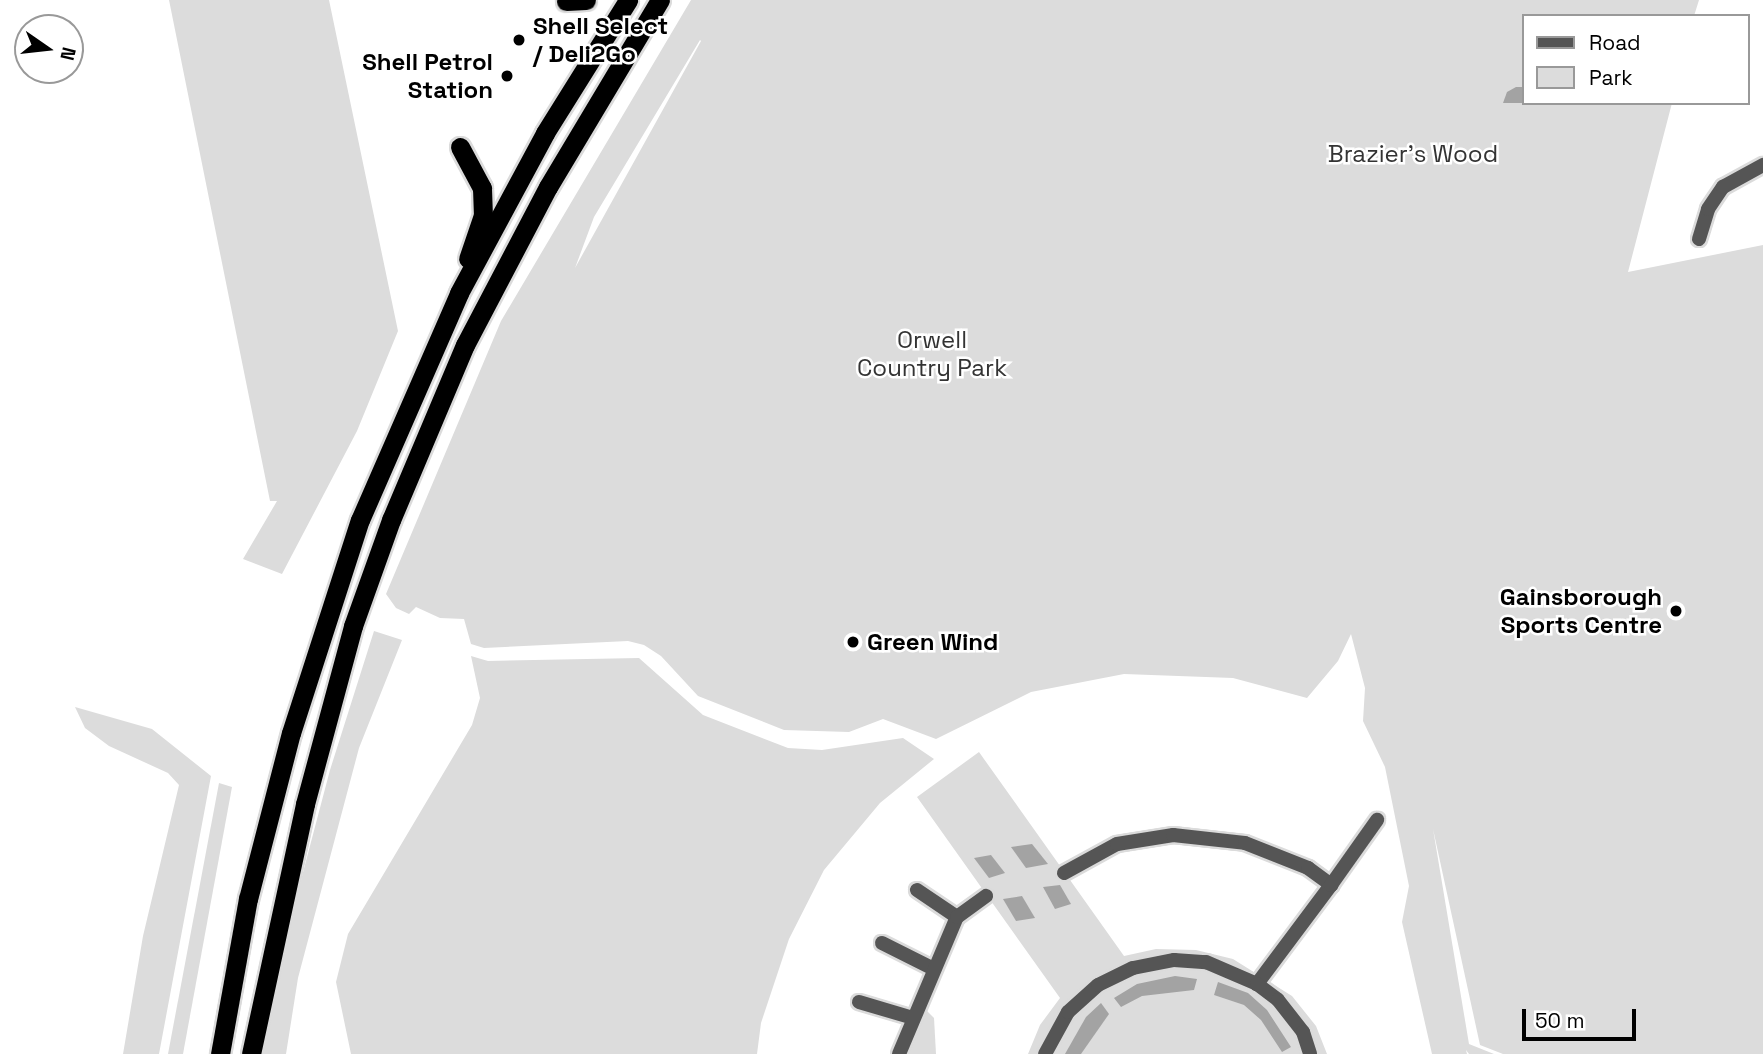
<!DOCTYPE html>
<style>
body{margin:0}
#map{position:relative;width:1763px;height:1054px;overflow:hidden;background:#fff;font-family:"Space Grotesk",sans-serif}
div>[style]{position:absolute}
.green>*{inset:0;background:#dcdcdc}
.water>*{inset:0;background:#a3a3a3}
.roads{filter:drop-shadow(2px 0 #dbdbdb) drop-shadow(-2px 0 #dbdbdb) drop-shadow(0 2px #dbdbdb) drop-shadow(0 -2px #dbdbdb)}
.minor>*{height:14px;margin:-7px;padding:0 7px;transform-origin:7px;border-radius:7px;background:#555}
.trunk>*{height:19px;margin:-9.5px;padding:0 9.5px;transform-origin:9.5px;border-radius:9.5px;background:#000}
.dots>*{width:19px;height:19px;translate:-50% -50%;box-sizing:border-box;border:4px solid #fff;border-radius:50%}
span{translate:-50% -50%;white-space:nowrap;text-align:center;line-height:1.15;-webkit-text-stroke:5px #fff;paint-order:stroke}
.poi-label{font-size:24px;color:#000;font-weight:700}
.left{translate:0 -50%;text-align:left}
.right{translate:-100% -50%;text-align:right}
.park-label{font-size:24px;color:#333}
.legend{position:absolute;left:1522px;top:14px;width:228px;height:91px;box-sizing:border-box;background:#fff;border:2px solid #999;margin:0;padding:9px 12px;list-style:none;font-size:21px;color:#000}
.legend li{display:flex;align-items:center;gap:14px;height:35px}
.legend b{width:35px;border:2px solid #999}
.north{position:absolute;left:14px;top:14px;width:70px;height:70px;box-sizing:border-box;background:#fff;border:2px solid #999;border-radius:50%;rotate:104deg;font-size:19px;font-weight:700;line-height:28px;text-align:center;color:#000}
.north::after{content:'';display:block;margin:auto;width:24px;height:32px;background:#000;clip-path:polygon(50% 0,100% 100%,50% 72%,0 100%)}
.scale{position:absolute;left:1522px;top:1009px;width:114px;height:32px;box-sizing:border-box;border:4px solid #000;border-top:0;padding-left:9px;font-size:21px;line-height:24px;white-space:nowrap;color:#000;-webkit-text-stroke:5px #fff;paint-order:stroke}
</style>
<div id="map">
<div class="green">
<div style="clip-path:polygon(169px 0,329px 0,398px 331px,357px 431px,282px 574px,243px 559px,277px 501px,270px 501px)"></div>
<div style="clip-path:polygon(evenodd,691px 0,1699px 0,1694px 16px,1523px 16px,1523px 103px,1672px 103px,1628px 272px,1763px 245px,1763px 1054px,1503px 1054px,1480px 1045px,1433px 829px,1469px 1044px,1494px 1054px,1469px 1054px,1466px 1050px,1467px 1054px,1432px 1054px,1402px 922px,1409px 886px,1385px 767px,1363px 721px,1365px 688px,1351px 634px,1338px 661px,1307px 698px,1233px 678px,1124px 674px,1031px 692px,936px 739px,883px 719px,849px 732px,784px 730px,698px 696px,661px 656px,644px 645px,628px 641px,484px 648px,471px 644px,464px 619px,440px 618px,416px 607px,409px 614px,396px 608px,386px 594px,501px 321px,691px 0,700px 40px,701px 41px,575px 268px,594px 217px,700px 40px)"></div>
<div style="clip-path:polygon(374px 631px,402px 640px,359px 748px,298px 978px,286px 1054px,255px 1054px,330px 770px)"></div>
<div style="clip-path:polygon(471px 656px,488px 661px,639px 658px,703px 715px,788px 748px,822px 750px,903px 738px,934px 759px,880px 803px,824px 870px,789px 939px,761px 1023px,757px 1054px,351px 1054px,336px 982px,348px 934px,472px 725px,480px 698px)"></div>
<div style="clip-path:polygon(75px 707px,152px 729px,211px 776px,159px 1054px,123px 1054px,143px 936px,179px 785px,168px 773px,109px 746px,85px 728px)"></div>
<div style="clip-path:polygon(979px 752px,1124px 956px,1156px 949px,1196px 950px,1233px 959px,1292px 996px,1316px 1026px,1327px 1054px,1028px 1054px,1040px 1025px,1060px 998px,917px 797px)"></div>
<div style="clip-path:polygon(219px 783px,232px 787px,183px 1054px,168px 1054px)"></div>
<div style="clip-path:polygon(927px 1011px,934px 1018px,936px 1054px,907px 1054px)"></div>
</div>
<div class="water">
<div style="clip-path:polygon(1516px 87px,1523px 87px,1525px 103px,1503px 103px,1507px 92px)"></div>
<div style="clip-path:polygon(1032px 844px,1048px 864px,1026px 868px,1011px 847px)"></div>
<div style="clip-path:polygon(991px 855px,1005px 873px,989px 878px,974px 858px)"></div>
<div style="clip-path:polygon(1060px 885px,1071px 904px,1055px 909px,1043px 887px)"></div>
<div style="clip-path:polygon(1022px 896px,1035px 918px,1016px 921px,1003px 899px)"></div>
<div style="clip-path:polygon(1175px 976px,1197px 979px,1194px 990px,1142px 996px,1121px 1007px,1114px 998px,1137px 984px)"></div>
<div style="clip-path:polygon(1218px 982px,1248px 993px,1267px 1010px,1291px 1047px,1282px 1052px,1261px 1020px,1244px 1005px,1214px 995px)"></div>
<div style="clip-path:polygon(1101px 1003px,1109px 1014px,1081px 1054px,1065px 1054px,1086px 1017px)"></div>
</div>
<div class="roads">
<div class="minor">
<div style="left:1699px;top:239px;width:31px;rotate:-73deg"></div>
<div style="left:1708px;top:209px;width:27px;rotate:-56deg"></div>
<div style="left:1723px;top:187px;width:46px;rotate:-28.8deg"></div>
<div style="left:1064px;top:873px;width:60px;rotate:-28.7deg"></div>
<div style="left:1117px;top:844px;width:57px;rotate:-9.1deg"></div>
<div style="left:1173px;top:835px;width:72px;rotate:6.3deg"></div>
<div style="left:1245px;top:843px;width:68px;rotate:21.6deg"></div>
<div style="left:1308px;top:868px;width:29px;rotate:36deg"></div>
<div style="left:1331px;top:885px;width:124px;rotate:126.8deg"></div>
<div style="left:1331px;top:885px;width:80px;rotate:-54.7deg"></div>
<div style="left:917px;top:890px;width:48px;rotate:34deg"></div>
<div style="left:882px;top:943px;width:58px;rotate:26.6deg"></div>
<div style="left:859px;top:1002px;width:56px;rotate:16.5deg"></div>
<div style="left:899px;top:1054px;width:149px;rotate:-67.1deg"></div>
<div style="left:957px;top:917px;width:36px;rotate:-36deg"></div>
<div style="left:1045px;top:1054px;width:48px;rotate:-61.3deg"></div>
<div style="left:1068px;top:1012px;width:40px;rotate:-42deg"></div>
<div style="left:1098px;top:985px;width:39px;rotate:-26deg"></div>
<div style="left:1133px;top:968px;width:42px;rotate:-11deg"></div>
<div style="left:1174px;top:960px;width:32px;rotate:4deg"></div>
<div style="left:1206px;top:962px;width:56px;rotate:23.3deg"></div>
<div style="left:1257px;top:984px;width:26px;rotate:37deg"></div>
<div style="left:1278px;top:1000px;width:41px;rotate:52deg"></div>
<div style="left:1303px;top:1032px;width:23px;rotate:72deg"></div>
</div>
<div class="trunk">
<div style="left:566px;top:1px;width:20px;rotate:-3deg"></div>
<div style="left:460px;top:147px;width:47px;rotate:61.8deg"></div>
<div style="left:482px;top:188px;width:27px;rotate:88deg"></div>
<div style="left:483px;top:215px;width:46px;rotate:108.8deg"></div>
<div style="left:220px;top:1054px;width:158px;rotate:-79.8deg"></div>
<div style="left:248px;top:899px;width:171px;rotate:-75.5deg"></div>
<div style="left:291px;top:733px;width:224px;rotate:-72.1deg"></div>
<div style="left:360px;top:520px;width:248px;rotate:-66.4deg"></div>
<div style="left:459px;top:293px;width:182px;rotate:-61.7deg"></div>
<div style="left:545px;top:133px;width:157px;rotate:-58deg"></div>
<div style="left:251px;top:1054px;width:256px;rotate:-77.8deg"></div>
<div style="left:305px;top:804px;width:184px;rotate:-74.9deg"></div>
<div style="left:353px;top:626px;width:113px;rotate:-70.3deg"></div>
<div style="left:391px;top:520px;width:190px;rotate:-67.1deg"></div>
<div style="left:465px;top:345px;width:178px;rotate:-62.3deg"></div>
<div style="left:548px;top:187px;width:218px;rotate:-59.1deg"></div>
</div>
</div>
<div class="dots">
<div style="left:519px;top:40px;background:#000"></div>
<div style="left:507px;top:76px;background:#000"></div>
<div style="left:1676px;top:611px;background:#000"></div>
<div style="left:853px;top:642px;background:#000"></div>
</div>
<div class="poi-label">
<span class="left" style="left:533px;top:40px">Shell Select<br>/ Deli2Go</span>
<span class="right" style="left:493px;top:76px">Shell Petrol<br>Station</span>
<span class="right" style="left:1662px;top:611px">Gainsborough<br>Sports Centre</span>
<span class="left" style="left:867px;top:642px">Green Wind</span>
</div>
<div class="park-label">
<span style="left:1413px;top:154px">Brazier's Wood</span>
<span style="left:932px;top:354px">Orwell<br>Country Park</span>
</div>
<ul class="legend">
<li><b style="height:9px;background:#555"></b>Road</li>
<li><b style="height:19px;background:#dcdcdc"></b>Park</li>
</ul>
<div class="north">N</div>
<div class="scale">50 m</div>
</div>
